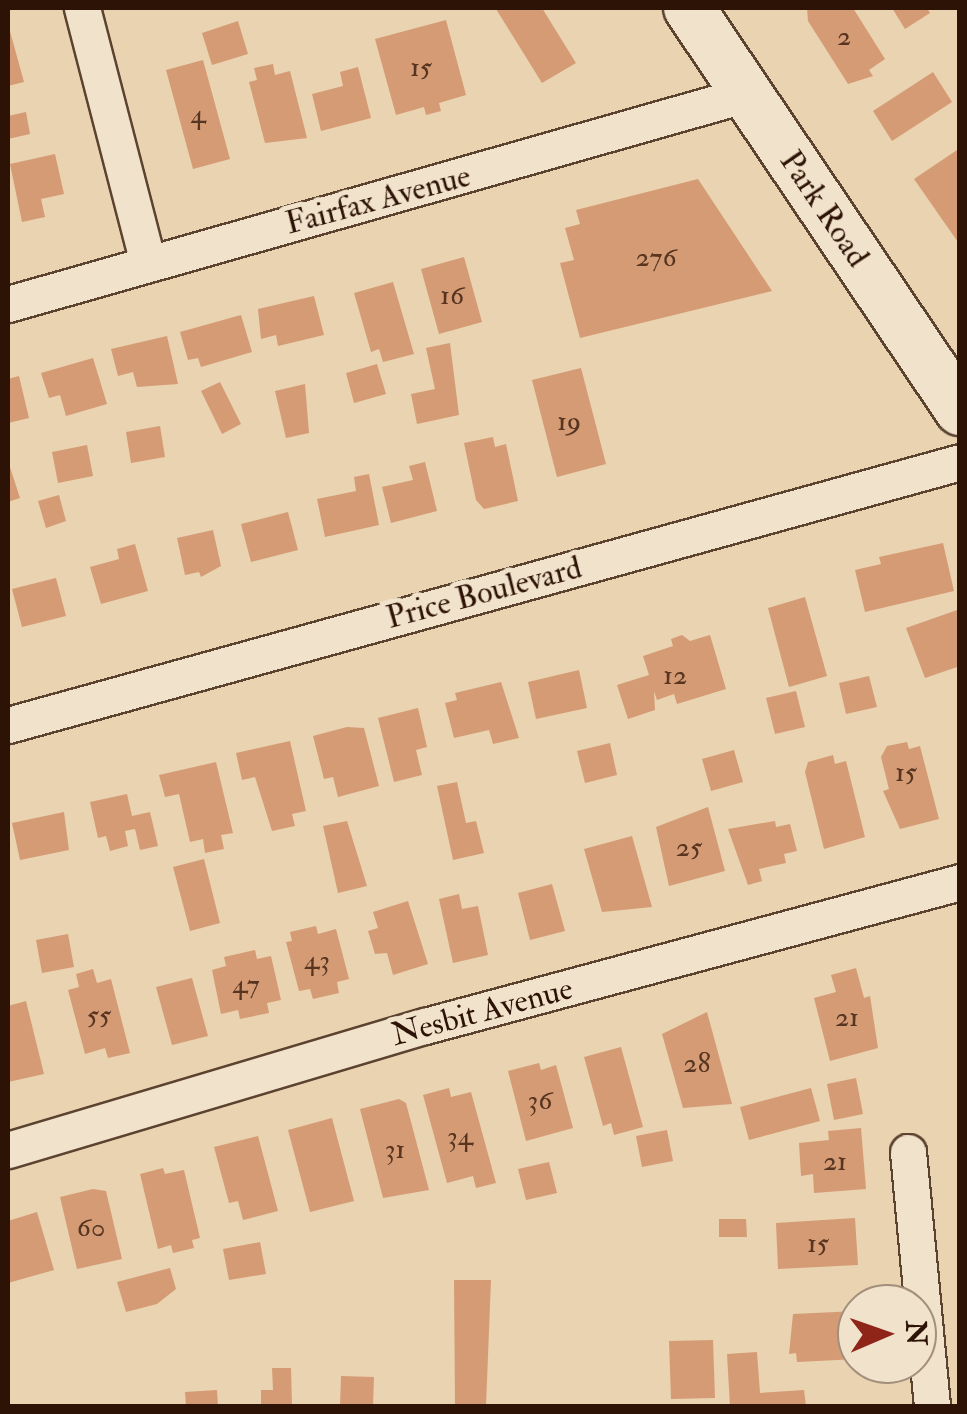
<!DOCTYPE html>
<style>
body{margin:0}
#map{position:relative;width:967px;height:1414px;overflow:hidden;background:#e9d3b1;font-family:"IM FELL Double Pica",serif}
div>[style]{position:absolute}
.building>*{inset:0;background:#d59b75}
.roads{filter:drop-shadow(2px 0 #5c4330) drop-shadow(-2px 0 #5c4330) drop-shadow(0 2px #5c4330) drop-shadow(0 -2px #5c4330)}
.street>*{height:35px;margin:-17.5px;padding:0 17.5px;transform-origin:17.5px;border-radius:17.5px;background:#f1e2cc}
.secondary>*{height:50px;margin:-25px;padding:0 25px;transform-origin:25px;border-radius:25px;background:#f1e2cc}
span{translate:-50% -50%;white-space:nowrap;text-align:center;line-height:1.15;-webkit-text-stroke:10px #f1e2cc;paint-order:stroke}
.number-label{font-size:28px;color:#573521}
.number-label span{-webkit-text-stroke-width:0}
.street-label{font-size:32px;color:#2d1305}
.frame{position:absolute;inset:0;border:10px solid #2d1305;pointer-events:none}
.north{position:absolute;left:837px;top:1284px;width:100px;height:100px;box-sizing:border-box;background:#f1e2cc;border:2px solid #a38f7c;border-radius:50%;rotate:88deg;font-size:28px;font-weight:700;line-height:40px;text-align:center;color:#2d1305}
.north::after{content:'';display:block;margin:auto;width:35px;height:45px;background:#8f2418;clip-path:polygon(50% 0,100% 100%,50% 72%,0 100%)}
</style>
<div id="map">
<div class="building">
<div style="clip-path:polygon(542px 8px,576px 63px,542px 83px,496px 9px)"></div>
<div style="clip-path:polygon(807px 8px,853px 8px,885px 59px,869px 70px,873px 76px,848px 84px,808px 21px)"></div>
<div style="clip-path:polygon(892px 8px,927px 8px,930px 13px,905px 29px)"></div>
<div style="clip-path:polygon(446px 20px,466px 95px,439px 103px,441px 111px,426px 115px,424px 107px,396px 115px,375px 39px)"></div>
<div style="clip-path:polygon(238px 21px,248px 54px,212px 65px,202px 33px)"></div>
<div style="clip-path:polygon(8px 24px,24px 82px,8px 86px)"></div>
<div style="clip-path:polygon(203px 60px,230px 159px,193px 169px,166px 70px)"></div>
<div style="clip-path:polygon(273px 64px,275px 75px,290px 71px,307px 138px,265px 143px,249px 82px,257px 80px,254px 68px)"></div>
<div style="clip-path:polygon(358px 67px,371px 118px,321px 131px,312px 94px,343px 86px,340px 72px)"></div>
<div style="clip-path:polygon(933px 72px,952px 102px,892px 141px,873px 111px)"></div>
<div style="clip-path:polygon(26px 112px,30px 134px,8px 139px,8px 116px)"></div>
<div style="clip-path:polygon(960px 148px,960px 245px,914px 179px)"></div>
<div style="clip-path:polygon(55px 154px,64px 194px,41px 199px,45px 217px,22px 222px,10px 164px)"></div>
<div style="clip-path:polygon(698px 179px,772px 291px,580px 338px,560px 263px,574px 260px,565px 228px,580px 224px,576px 210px)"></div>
<div style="clip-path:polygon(464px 257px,482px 322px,439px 334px,421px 269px)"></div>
<div style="clip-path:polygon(393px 282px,414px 354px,383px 362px,379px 349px,371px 352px,354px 293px)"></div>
<div style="clip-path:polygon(314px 296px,324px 335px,278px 346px,276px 335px,261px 339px,258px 309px)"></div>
<div style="clip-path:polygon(241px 315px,252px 352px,201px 367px,198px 358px,188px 360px,180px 332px)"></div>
<div style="clip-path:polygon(167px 336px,178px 384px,137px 387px,133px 372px,118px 376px,111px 349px)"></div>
<div style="clip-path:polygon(450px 343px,459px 415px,417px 424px,411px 394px,435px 389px,426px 348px)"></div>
<div style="clip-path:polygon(93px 358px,107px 404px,66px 416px,60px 395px,49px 398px,41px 373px)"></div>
<div style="clip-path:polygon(377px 364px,386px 394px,354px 403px,346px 373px)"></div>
<div style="clip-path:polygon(581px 368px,606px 464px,557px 477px,532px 380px)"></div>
<div style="clip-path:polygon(19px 376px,29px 418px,8px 423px,8px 379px)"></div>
<div style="clip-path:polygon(220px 382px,241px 424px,222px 434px,201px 391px)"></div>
<div style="clip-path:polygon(305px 384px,309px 433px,286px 438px,275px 391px)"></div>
<div style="clip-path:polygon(160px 426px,165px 457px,131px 463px,126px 432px)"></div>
<div style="clip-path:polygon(493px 437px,495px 447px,506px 444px,518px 501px,484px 509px,476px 500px,464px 443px)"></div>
<div style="clip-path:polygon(87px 445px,93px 476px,58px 483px,52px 452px)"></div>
<div style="clip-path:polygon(8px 461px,20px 498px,8px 502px)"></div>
<div style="clip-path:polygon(425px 462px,437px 511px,391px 523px,382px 487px,413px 480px,409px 466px)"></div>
<div style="clip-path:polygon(369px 474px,379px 525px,325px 537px,317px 499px,356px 491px,354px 477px)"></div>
<div style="clip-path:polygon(59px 495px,66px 521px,46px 528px,38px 501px)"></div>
<div style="clip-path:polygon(288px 512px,298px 550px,251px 562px,241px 524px)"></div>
<div style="clip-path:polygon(213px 530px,221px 566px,201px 577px,199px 572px,185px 575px,177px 538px)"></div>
<div style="clip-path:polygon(943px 543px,954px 591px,865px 612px,855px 570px,881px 564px,879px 557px)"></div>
<div style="clip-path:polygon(135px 544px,148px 591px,101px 604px,90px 567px,119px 559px,117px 549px)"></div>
<div style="clip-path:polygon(56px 578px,66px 616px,22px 627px,12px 589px)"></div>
<div style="clip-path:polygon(805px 597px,827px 676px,789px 687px,768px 608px)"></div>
<div style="clip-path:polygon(960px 609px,960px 666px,925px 678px,906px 628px)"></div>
<div style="clip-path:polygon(682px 635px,690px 641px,710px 635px,726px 689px,677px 704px,674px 694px,657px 700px,654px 691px,655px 710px,628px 719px,617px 685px,649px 675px,643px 656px,673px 646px,671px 639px)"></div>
<div style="clip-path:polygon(579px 670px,587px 708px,536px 719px,528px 682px)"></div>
<div style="clip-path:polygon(869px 676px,877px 707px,846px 714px,839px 683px)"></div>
<div style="clip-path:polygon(501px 682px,519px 738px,493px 744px,489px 730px,454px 738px,445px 703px,457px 700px,455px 693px)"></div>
<div style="clip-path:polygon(796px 691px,805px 727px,775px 734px,766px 698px)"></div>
<div style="clip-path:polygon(418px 708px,427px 747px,416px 750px,422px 775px,394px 782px,378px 718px)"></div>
<div style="clip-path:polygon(347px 727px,364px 728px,379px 786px,338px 797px,333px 777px,324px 779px,313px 736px)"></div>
<div style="clip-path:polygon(290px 741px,306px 811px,292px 814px,295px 826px,272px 831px,255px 777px,242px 780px,236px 753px)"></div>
<div style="clip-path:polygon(907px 742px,909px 749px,920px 746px,939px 819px,900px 829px,883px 791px,889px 789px,881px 757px,887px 746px)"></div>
<div style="clip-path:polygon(610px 743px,617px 775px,585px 783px,577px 751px)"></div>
<div style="clip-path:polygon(734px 750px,743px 782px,711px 791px,702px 759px)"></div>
<div style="clip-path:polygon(833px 755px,835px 764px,846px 761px,865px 837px,824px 849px,805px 772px,808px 762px)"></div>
<div style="clip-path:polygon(216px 762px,233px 833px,221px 835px,224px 849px,205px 853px,203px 839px,190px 842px,179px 794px,165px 797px,159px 775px)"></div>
<div style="clip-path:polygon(457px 782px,466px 823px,476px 821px,484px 853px,453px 860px,437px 786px)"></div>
<div style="clip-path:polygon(127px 794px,132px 816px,150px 812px,158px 846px,140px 850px,135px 829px,125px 831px,128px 846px,110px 851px,106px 836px,98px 838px,90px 802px)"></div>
<div style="clip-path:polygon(708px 807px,725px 871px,669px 886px,656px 827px)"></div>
<div style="clip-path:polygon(64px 812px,69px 850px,20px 860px,12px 823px)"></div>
<div style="clip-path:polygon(347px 821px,367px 886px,338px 893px,323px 826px)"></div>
<div style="clip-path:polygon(775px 821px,776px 827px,790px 824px,797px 851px,784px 854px,786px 863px,759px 869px,762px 881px,748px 885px,728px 829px)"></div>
<div style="clip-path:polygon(632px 836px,652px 907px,602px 912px,584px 849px)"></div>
<div style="clip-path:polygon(204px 859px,220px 923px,190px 931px,173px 867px)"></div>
<div style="clip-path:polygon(552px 884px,565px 931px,530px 940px,518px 893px)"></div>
<div style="clip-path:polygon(459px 894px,462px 909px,478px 906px,488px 955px,453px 963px,439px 899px)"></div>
<div style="clip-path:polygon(408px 901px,428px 964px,393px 975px,387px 953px,375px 954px,368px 931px,378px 928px,373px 912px)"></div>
<div style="clip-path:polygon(316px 926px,318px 934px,336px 929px,349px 979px,337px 982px,339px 993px,313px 999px,310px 989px,299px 991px,286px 942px,292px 941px,290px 932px)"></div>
<div style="clip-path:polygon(68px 934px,74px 967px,42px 973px,36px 940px)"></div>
<div style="clip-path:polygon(255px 950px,257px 959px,271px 956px,281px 1000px,267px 1003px,269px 1013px,240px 1019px,238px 1010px,221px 1014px,212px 970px,226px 966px,224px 957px)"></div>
<div style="clip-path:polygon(856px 968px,864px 998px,870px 996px,878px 1048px,830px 1061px,814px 998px,836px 992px,831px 975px)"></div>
<div style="clip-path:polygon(93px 969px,97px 983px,111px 979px,130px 1053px,108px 1058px,105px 1048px,85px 1054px,68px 990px,79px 987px,76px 974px)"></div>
<div style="clip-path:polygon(192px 978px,208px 1036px,172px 1045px,156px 987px)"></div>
<div style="clip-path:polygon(26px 1001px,44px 1074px,8px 1082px,8px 1006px)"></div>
<div style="clip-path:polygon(707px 1012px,732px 1104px,683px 1108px,662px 1034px)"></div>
<div style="clip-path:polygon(621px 1047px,643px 1127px,614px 1135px,611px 1123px,603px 1126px,584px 1057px)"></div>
<div style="clip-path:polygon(539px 1063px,541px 1070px,556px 1065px,573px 1128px,526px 1141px,508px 1071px)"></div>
<div style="clip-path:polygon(856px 1078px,863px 1114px,834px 1120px,827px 1084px)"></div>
<div style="clip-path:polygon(449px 1088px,451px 1097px,471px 1092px,496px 1183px,476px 1188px,473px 1176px,447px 1183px,423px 1095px)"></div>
<div style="clip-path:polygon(811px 1088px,820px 1121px,749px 1140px,740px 1107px)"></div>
<div style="clip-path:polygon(399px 1099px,406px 1103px,429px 1190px,383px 1198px,360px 1109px)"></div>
<div style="clip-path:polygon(332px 1118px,354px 1201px,310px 1212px,288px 1130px)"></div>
<div style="clip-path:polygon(861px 1128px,866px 1189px,814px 1193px,813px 1174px,801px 1176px,799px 1143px,829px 1140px,828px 1131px)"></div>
<div style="clip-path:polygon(667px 1130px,673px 1161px,642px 1167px,636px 1136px)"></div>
<div style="clip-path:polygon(258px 1136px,278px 1211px,243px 1220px,238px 1201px,229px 1203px,214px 1147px)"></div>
<div style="clip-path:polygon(549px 1162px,557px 1193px,526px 1200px,518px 1169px)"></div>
<div style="clip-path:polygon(163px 1168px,165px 1174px,184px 1170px,200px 1238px,192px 1240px,194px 1248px,173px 1253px,171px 1245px,158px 1249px,140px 1174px)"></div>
<div style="clip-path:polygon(93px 1189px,106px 1191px,122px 1259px,77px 1269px,60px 1197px)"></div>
<div style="clip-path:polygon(37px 1212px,54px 1270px,8px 1283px,8px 1221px)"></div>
<div style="clip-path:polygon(855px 1218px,858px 1265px,778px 1269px,776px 1223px)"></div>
<div style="clip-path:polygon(719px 1219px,746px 1219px,747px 1237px,719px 1237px)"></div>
<div style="clip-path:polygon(260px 1242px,266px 1274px,229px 1280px,223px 1249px)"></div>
<div style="clip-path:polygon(170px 1268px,176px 1289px,157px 1304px,126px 1312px,117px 1282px)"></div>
<div style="clip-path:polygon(454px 1280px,491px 1280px,486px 1406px,455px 1406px)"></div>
<div style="clip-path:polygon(857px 1311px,857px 1359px,797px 1362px,796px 1353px,789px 1354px,793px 1314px)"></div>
<div style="clip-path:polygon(713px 1340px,715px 1398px,671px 1399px,669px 1341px)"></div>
<div style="clip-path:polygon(757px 1352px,760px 1393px,804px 1390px,806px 1406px,730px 1406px,727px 1354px)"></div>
<div style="clip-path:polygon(272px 1368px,291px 1368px,292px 1406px,261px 1406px,261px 1390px,273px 1390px)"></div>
<div style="clip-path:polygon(341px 1376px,374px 1377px,373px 1406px,340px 1406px)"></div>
<div style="clip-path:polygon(217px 1390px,218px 1406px,186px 1406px,185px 1392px)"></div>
</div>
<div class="roads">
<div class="street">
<div style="left:82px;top:8px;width:263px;rotate:75.5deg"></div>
<div style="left:8px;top:304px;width:768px;rotate:-15.86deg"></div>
<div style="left:8px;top:725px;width:988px;rotate:-15.44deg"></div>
<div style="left:8px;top:1150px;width:435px;rotate:-16.6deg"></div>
<div style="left:425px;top:1026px;width:554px;rotate:-15.06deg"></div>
<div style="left:908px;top:1152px;width:255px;rotate:84.6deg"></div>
</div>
<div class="secondary">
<div style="left:689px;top:8px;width:485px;rotate:56deg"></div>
</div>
</div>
<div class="number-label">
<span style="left:844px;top:37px">2</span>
<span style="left:421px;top:68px">15</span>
<span style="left:198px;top:115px">4</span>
<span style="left:656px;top:258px">276</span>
<span style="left:452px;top:296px">16</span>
<span style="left:569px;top:422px">19</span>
<span style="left:675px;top:676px">12</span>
<span style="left:906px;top:773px">15</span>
<span style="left:689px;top:848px">25</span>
<span style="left:317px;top:961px">43</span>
<span style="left:246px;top:985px">47</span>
<span style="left:99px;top:1016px">55</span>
<span style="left:847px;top:1018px">21</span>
<span style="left:697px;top:1064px">28</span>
<span style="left:540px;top:1101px">36</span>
<span style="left:460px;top:1137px">34</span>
<span style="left:395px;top:1150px">31</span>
<span style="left:835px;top:1162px">21</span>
<span style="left:91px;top:1228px">60</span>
<span style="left:818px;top:1244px">15</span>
</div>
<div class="street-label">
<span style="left:378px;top:200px;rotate:-15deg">Fairfax Avenue</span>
<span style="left:824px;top:209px;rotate:56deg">Park Road</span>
<span style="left:484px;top:593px;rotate:-15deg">Price Boulevard</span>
<span style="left:482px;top:1012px;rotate:-15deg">Nesbit Avenue</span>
</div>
<div class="frame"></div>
<div class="north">N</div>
</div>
